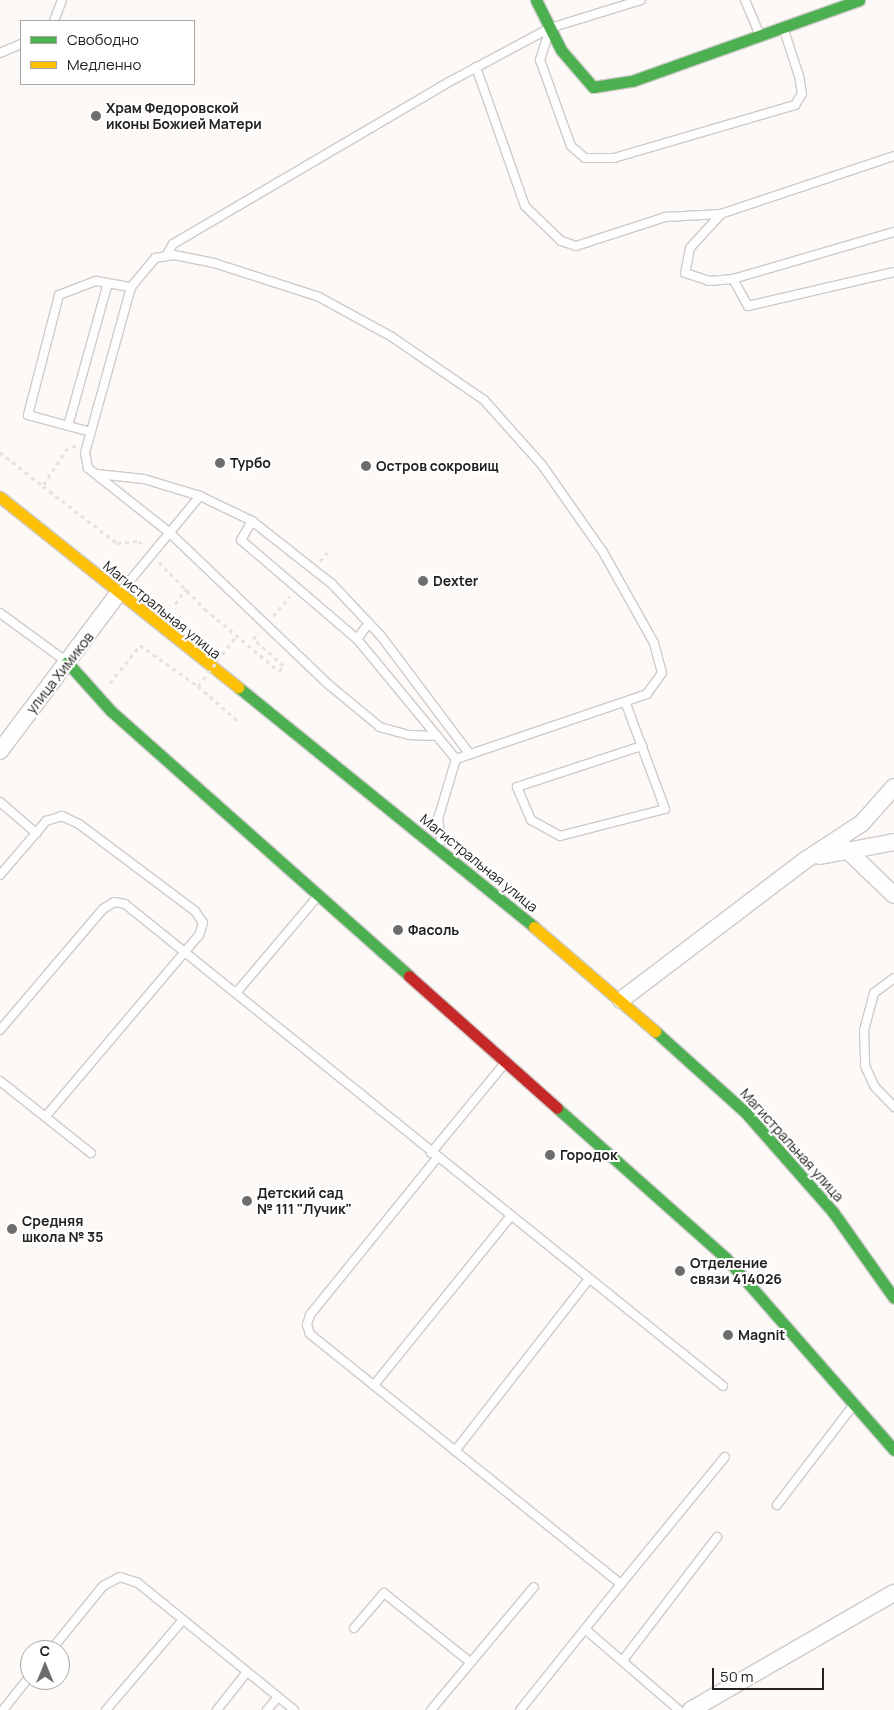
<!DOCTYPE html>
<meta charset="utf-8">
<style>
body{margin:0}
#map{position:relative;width:894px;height:1710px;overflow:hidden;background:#fcf9f7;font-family:Manrope,sans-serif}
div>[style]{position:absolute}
.path>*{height:2.5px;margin-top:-1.25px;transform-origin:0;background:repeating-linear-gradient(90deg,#e3e3e2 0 4px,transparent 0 8px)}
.roads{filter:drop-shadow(1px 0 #cecbca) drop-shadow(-1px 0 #cecbca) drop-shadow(0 1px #cecbca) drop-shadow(0 -1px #cecbca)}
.lane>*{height:8px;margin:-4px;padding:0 4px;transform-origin:4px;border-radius:4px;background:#fffefe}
.street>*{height:16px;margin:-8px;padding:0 8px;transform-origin:8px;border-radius:8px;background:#fffefe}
.fast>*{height:11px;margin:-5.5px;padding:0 5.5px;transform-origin:5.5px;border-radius:5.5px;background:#4caf50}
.slow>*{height:11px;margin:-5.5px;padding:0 5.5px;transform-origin:5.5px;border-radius:5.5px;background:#ffc107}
.jam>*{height:11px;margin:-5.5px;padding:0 5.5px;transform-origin:5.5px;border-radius:5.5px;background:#c62828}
.path-bridge>*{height:2.5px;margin-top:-1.25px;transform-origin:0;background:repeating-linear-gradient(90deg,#e3e3e2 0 4px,transparent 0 8px)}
.dots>*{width:14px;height:14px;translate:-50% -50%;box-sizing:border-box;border:2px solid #fff;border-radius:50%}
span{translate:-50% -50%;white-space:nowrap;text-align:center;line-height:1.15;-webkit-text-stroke:4px #fff;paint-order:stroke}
.poi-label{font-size:14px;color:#232220;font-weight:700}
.left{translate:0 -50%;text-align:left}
.street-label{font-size:14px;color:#232220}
.legend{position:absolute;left:20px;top:20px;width:175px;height:65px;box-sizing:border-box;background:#fff;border:1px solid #a7a7a6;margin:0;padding:6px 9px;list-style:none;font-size:15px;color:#232220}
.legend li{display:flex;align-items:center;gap:10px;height:25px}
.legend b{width:25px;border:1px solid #a7a7a6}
.north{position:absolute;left:20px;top:1640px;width:50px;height:50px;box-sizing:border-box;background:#fff;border:1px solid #a7a7a6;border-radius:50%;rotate:0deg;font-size:14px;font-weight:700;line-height:20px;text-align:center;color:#232220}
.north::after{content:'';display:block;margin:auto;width:18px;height:22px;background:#6f6d6b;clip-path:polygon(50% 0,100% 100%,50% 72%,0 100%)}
.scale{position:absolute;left:712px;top:1668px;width:112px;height:22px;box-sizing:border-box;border:2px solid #232220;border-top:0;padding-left:6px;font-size:15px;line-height:18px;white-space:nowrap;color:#232220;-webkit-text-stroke:4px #fff;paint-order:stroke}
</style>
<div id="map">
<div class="path">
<div style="left:76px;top:446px;width:8px;rotate:166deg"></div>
<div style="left:68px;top:448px;width:45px;rotate:123.3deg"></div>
<div style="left:43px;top:486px;width:93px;rotate:37.6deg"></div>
<div style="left:117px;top:543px;width:22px;rotate:-5deg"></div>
<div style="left:139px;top:541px;width:8px;rotate:50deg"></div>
<div style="left:0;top:452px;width:55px;rotate:38.3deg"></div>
<div style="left:320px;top:561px;width:11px;rotate:-49deg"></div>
<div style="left:159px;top:562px;width:66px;rotate:45.6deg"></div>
<div style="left:205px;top:609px;width:97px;rotate:40deg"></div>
<div style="left:279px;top:671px;width:6px;rotate:-51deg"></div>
<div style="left:283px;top:666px;width:40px;rotate:-138deg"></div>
<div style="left:253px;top:639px;width:9px;rotate:-49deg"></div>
<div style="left:175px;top:604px;width:19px;rotate:-54deg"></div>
<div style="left:273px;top:616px;width:26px;rotate:-50deg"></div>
<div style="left:110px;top:683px;width:48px;rotate:-51.7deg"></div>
<div style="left:140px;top:645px;width:71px;rotate:35.3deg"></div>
<div style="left:198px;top:686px;width:53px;rotate:41.2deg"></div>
</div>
<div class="roads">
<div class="lane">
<div style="left:745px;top:0;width:36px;rotate:67deg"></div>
<div style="left:54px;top:21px;width:22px;rotate:-69deg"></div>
<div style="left:548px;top:35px;width:26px;rotate:108deg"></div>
<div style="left:540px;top:60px;width:91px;rotate:70.2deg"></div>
<div style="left:571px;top:146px;width:18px;rotate:41deg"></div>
<div style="left:585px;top:158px;width:29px"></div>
<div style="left:614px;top:158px;width:189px;rotate:-16.3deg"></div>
<div style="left:795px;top:105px;width:13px;rotate:-58deg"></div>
<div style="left:802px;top:94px;width:18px;rotate:-99deg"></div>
<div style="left:799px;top:76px;width:48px;rotate:-108.1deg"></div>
<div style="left:0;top:53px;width:23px;rotate:-23deg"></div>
<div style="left:476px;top:67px;width:147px;rotate:70.6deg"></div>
<div style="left:525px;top:206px;width:50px;rotate:44.2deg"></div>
<div style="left:561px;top:241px;width:16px;rotate:18deg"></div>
<div style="left:576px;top:246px;width:94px;rotate:-18deg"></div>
<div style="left:665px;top:217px;width:56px;rotate:-3.1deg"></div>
<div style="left:894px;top:156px;width:182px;rotate:161.5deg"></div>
<div style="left:721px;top:214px;width:46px;rotate:132.4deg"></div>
<div style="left:690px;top:248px;width:25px;rotate:101deg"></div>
<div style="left:685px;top:273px;width:25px;rotate:18deg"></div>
<div style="left:709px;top:281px;width:24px;rotate:-5deg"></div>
<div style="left:733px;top:279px;width:168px;rotate:-16.3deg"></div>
<div style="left:166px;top:256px;width:14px;rotate:-60deg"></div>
<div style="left:173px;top:244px;width:320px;rotate:-30.4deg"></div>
<div style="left:449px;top:82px;width:115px;rotate:-28.1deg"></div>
<div style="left:550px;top:28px;width:95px;rotate:-17.1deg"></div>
<div style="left:733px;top:279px;width:31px;rotate:61deg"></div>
<div style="left:748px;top:306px;width:150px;rotate:-13.1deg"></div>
<div style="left:68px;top:426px;width:148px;rotate:-74.4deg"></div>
<div style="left:91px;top:432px;width:65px;rotate:-164.9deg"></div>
<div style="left:28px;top:415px;width:124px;rotate:-75.5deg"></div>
<div style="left:59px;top:295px;width:40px;rotate:-21deg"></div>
<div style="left:96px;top:281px;width:36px;rotate:10deg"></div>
<div style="left:97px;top:474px;width:47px;rotate:6.1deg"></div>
<div style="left:144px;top:479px;width:59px;rotate:16.9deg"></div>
<div style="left:252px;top:521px;width:22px;rotate:120deg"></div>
<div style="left:241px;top:540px;width:153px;rotate:40.5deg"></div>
<div style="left:357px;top:639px;width:20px;rotate:-53deg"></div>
<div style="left:123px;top:589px;width:121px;rotate:-50.4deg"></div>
<div style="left:200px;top:496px;width:58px;rotate:25.7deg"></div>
<div style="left:252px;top:521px;width:102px;rotate:38.2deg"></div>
<div style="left:332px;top:584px;width:71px;rotate:46.7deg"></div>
<div style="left:381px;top:636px;width:146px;rotate:53.1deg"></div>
<div style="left:0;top:613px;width:83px;rotate:36.2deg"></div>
<div style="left:357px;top:639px;width:156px;rotate:50.5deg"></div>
<div style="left:626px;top:704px;width:112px;rotate:69.6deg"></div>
<div style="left:665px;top:809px;width:108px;rotate:165.6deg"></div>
<div style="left:560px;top:836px;width:33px;rotate:-151deg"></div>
<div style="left:531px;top:820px;width:36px;rotate:-113deg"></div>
<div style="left:517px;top:787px;width:132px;rotate:-18.2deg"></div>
<div style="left:437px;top:736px;width:28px;rotate:-178deg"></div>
<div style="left:409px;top:735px;width:30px;rotate:-165deg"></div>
<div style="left:380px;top:727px;width:66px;rotate:-140.5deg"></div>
<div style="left:329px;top:685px;width:220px;rotate:-136.3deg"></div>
<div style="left:170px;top:533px;width:105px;rotate:-141.6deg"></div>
<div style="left:88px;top:468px;width:15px;rotate:-101deg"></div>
<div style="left:85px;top:453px;width:172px;rotate:-74.5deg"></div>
<div style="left:131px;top:287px;width:38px;rotate:-50deg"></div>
<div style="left:155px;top:258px;width:19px;rotate:-9deg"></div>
<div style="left:174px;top:255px;width:41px;rotate:11.3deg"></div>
<div style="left:214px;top:263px;width:110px;rotate:17.9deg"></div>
<div style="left:319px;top:297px;width:83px;rotate:28.7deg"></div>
<div style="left:392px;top:337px;width:112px;rotate:34.4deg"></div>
<div style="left:484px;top:400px;width:87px;rotate:48.3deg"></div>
<div style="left:542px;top:465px;width:106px;rotate:55deg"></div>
<div style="left:603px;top:552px;width:104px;rotate:60.7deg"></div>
<div style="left:654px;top:643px;width:31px;rotate:75deg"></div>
<div style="left:662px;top:673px;width:26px;rotate:126deg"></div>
<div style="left:647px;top:694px;width:202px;rotate:161.2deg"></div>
<div style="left:456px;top:759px;width:63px;rotate:106.7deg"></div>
<div style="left:438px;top:819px;width:22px;rotate:82deg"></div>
<div style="left:0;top:802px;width:48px;rotate:40.7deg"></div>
<div style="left:36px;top:833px;width:16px;rotate:-50deg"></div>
<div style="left:46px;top:821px;width:17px;rotate:-17deg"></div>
<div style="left:62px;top:816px;width:19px;rotate:25deg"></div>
<div style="left:79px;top:824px;width:145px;rotate:36.9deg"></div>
<div style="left:195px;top:911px;width:14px;rotate:56deg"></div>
<div style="left:203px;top:923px;width:13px;rotate:108deg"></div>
<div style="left:199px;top:935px;width:238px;rotate:130.2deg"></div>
<div style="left:0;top:875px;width:55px;rotate:-49.4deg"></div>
<div style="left:894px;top:978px;width:25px;rotate:143deg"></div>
<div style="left:874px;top:993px;width:38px;rotate:105deg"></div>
<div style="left:864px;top:1030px;width:36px;rotate:88deg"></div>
<div style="left:865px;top:1066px;width:23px;rotate:65deg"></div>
<div style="left:875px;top:1087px;width:28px;rotate:46deg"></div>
<div style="left:236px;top:993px;width:126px;rotate:-49.8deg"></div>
<div style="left:0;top:1030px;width:159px;rotate:-49.6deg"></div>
<div style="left:103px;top:909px;width:13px;rotate:-32deg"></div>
<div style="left:114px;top:902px;width:11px;rotate:10deg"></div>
<div style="left:125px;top:904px;width:768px;rotate:38.87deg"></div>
<div style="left:0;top:1081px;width:116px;rotate:38.4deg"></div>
<div style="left:431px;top:1153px;width:117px;rotate:-50.6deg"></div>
<div style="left:437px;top:1158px;width:202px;rotate:129deg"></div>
<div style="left:310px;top:1315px;width:10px;rotate:107deg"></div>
<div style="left:307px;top:1325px;width:9px;rotate:72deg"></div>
<div style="left:310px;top:1334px;width:399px;rotate:38.8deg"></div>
<div style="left:621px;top:1584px;width:161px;rotate:128.7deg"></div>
<div style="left:374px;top:1385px;width:216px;rotate:-51deg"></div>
<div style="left:455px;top:1451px;width:218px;rotate:-52.1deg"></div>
<div style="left:777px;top:1505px;width:123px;rotate:-52.6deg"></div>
<div style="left:621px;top:1584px;width:164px;rotate:-50.7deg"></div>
<div style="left:354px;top:1628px;width:46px;rotate:-49.4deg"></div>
<div style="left:384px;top:1593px;width:110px;rotate:38.7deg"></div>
<div style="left:585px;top:1629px;width:124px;rotate:40.8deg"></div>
<div style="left:51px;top:1650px;width:82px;rotate:-50.9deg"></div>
<div style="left:103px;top:1586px;width:19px;rotate:-28deg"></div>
<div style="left:120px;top:1577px;width:19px;rotate:18deg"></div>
<div style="left:138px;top:1583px;width:201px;rotate:39.1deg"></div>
<div style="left:623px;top:1660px;width:155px;rotate:-52.6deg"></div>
<div style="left:3px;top:1710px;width:43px;rotate:-51.5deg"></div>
<div style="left:106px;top:1710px;width:118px;rotate:-49.5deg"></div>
<div style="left:217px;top:1710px;width:48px;rotate:-51.7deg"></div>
<div style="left:267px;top:1710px;width:17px;rotate:-50deg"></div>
<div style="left:431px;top:1710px;width:160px;rotate:-50.1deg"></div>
</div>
<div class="street">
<div style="left:0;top:751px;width:196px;rotate:-53.1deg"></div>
<div style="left:846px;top:849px;width:66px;rotate:43.8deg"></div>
<div style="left:820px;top:856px;width:75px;rotate:-10.7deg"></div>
<div style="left:621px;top:1000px;width:230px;rotate:-37.2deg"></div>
<div style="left:804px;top:861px;width:69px;rotate:-33.2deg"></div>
<div style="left:862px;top:823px;width:48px;rotate:-48.4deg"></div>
<div style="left:691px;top:1710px;width:234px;rotate:-30deg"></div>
</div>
<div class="fast">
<div style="left:536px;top:0;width:56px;rotate:63.4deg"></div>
<div style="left:561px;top:50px;width:49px;rotate:49.1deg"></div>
<div style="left:593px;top:87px;width:39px;rotate:-9deg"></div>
<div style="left:632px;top:81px;width:241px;rotate:-19.6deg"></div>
<div style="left:67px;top:662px;width:66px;rotate:48.1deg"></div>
<div style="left:111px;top:711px;width:399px;rotate:41.6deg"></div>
<div style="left:238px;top:687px;width:381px;rotate:39deg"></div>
<div style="left:655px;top:1031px;width:122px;rotate:42deg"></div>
<div style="left:746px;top:1113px;width:132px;rotate:48.7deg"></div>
<div style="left:833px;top:1212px;width:105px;rotate:54.7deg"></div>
<div style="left:557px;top:1108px;width:226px;rotate:41.6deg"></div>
<div style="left:726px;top:1258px;width:255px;rotate:48.8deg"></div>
</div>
<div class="slow">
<div style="left:0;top:497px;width:305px;rotate:38.6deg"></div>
<div style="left:534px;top:927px;width:160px;rotate:40.7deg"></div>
</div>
<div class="jam">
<div style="left:409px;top:976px;width:198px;rotate:41.7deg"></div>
</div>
</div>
<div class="path-bridge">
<div style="left:198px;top:686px;width:64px;rotate:-52.6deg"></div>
</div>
<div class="dots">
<div style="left:96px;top:116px;background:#6f6d6b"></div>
<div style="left:220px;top:463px;background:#6f6d6b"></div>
<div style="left:366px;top:466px;background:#6f6d6b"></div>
<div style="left:423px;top:581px;background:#6f6d6b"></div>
<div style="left:398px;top:930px;background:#6f6d6b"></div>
<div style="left:550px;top:1155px;background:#6f6d6b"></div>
<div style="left:247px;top:1201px;background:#6f6d6b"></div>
<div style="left:12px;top:1229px;background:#6f6d6b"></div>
<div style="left:680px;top:1271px;background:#6f6d6b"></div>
<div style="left:728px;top:1335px;background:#6f6d6b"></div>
</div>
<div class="poi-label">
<span class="left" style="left:106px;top:116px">Храм Федоровской<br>иконы Божией Матери</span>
<span class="left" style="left:230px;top:463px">Турбо</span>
<span class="left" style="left:376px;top:466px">Остров сокровищ</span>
<span class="left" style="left:433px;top:581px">Dexter</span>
<span class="left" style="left:408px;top:930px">Фасоль</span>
<span class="left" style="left:560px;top:1155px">Городок</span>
<span class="left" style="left:257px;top:1201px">Детский сад<br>№ 111 "Лучик"</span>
<span class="left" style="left:22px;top:1229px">Средняя<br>школа № 35</span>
<span class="left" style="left:690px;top:1271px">Отделение<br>связи 414026</span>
<span class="left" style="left:738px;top:1335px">Magnit</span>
</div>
<div class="street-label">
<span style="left:162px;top:610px;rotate:39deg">Магистральная улица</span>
<span style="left:60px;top:673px;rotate:-52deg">улица Химиков</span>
<span style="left:479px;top:863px;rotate:39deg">Магистральная улица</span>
<span style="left:792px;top:1145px;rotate:48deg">Магистральная улица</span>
</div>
<ul class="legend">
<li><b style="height:6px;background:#4caf50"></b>Свободно</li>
<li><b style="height:6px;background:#ffc107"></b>Медленно</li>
</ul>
<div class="north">С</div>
<div class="scale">50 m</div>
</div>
